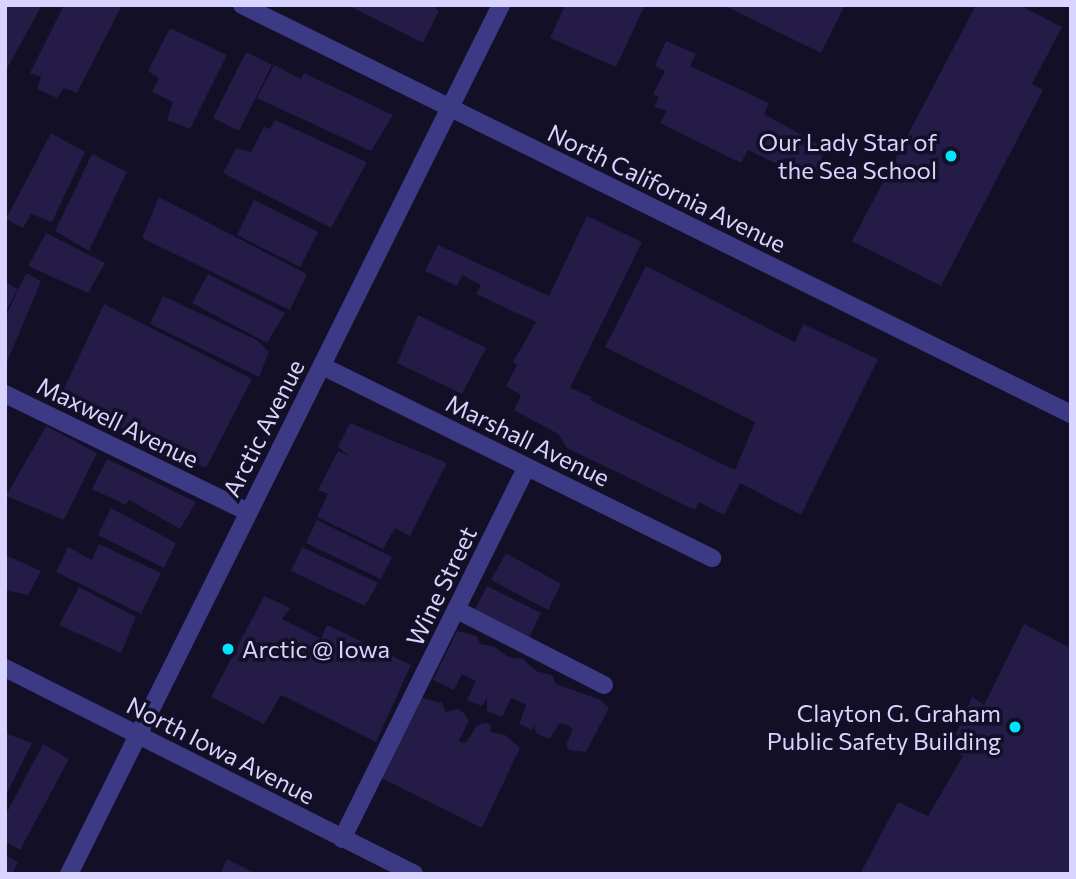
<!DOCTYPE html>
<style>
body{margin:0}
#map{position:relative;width:1076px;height:879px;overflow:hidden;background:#130f26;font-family:Commissioner,sans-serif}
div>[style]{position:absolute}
.building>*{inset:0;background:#241b47}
.minor>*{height:18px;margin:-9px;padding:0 9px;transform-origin:9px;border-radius:9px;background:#3d3a85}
.dots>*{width:19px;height:19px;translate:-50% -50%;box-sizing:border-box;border:4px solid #130f26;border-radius:50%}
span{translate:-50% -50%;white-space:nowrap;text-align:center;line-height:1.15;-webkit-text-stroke:7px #130f26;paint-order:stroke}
.poi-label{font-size:24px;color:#d9d4ff}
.right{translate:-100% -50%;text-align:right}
.left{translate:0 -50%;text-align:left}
.street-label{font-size:24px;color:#d9d4ff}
.frame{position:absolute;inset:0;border:7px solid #d9d4ff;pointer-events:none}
</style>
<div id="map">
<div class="building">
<div style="clip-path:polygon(5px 5px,42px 5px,5px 72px)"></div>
<div style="clip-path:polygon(64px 5px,122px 5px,77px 93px,64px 88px,57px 98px,37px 89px,41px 77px,30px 73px)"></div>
<div style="clip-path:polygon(347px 5px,430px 5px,439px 10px,423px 43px)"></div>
<div style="clip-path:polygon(565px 5px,645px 5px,616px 67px,550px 38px)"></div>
<div style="clip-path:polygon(723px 5px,845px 5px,821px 53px)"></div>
<div style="clip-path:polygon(976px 5px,1019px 5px,1062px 27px,1032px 84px,1043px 90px,941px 286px,852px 241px)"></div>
<div style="clip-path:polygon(170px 28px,227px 55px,190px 129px,167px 120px,173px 102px,152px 92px,159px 78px,148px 71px)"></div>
<div style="clip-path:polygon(666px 41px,696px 54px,690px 66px,769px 103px,764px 114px,816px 143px,823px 155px,817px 171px,799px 175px,748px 150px,741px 163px,660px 123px,667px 111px,654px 107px,659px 97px,653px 94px,665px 71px,655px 66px)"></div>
<div style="clip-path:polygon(246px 52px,272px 65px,239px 131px,213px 118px)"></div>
<div style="clip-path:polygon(274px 65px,301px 79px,304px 73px,393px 115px,371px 151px,257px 98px)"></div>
<div style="clip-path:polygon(275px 120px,367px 162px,331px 228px,223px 173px,236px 148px,251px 152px,264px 127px,270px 129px)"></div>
<div style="clip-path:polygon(51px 133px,85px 152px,52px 222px,31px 214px,23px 228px,6px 219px)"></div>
<div style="clip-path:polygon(92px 154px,127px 172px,89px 251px,55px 231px)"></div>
<div style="clip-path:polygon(159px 197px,307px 274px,290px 310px,142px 238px)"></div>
<div style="clip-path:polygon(254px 200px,318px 232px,300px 267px,237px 235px)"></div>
<div style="clip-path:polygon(587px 216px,642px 242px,570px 388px,592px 397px,590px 400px,735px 470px,755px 422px,605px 347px,646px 266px,795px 342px,803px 324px,878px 359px,801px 515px,740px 483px,724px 515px,699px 502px,695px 510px,567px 448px,558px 434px,514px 410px,521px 395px,506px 386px,517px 365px,513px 362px,536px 322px,476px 294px,481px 285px,462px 275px,457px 286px,425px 271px,438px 245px,549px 296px)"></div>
<div style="clip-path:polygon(46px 233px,105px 263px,88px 293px,28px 266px)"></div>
<div style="clip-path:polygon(26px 273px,41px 281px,5px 367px,5px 318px)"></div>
<div style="clip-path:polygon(208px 274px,285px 313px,267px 343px,192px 303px)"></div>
<div style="clip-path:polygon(5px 282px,18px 289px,5px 313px)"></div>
<div style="clip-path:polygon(163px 296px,257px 340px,269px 352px,259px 377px,150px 324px)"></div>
<div style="clip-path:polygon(104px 304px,252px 379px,206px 468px,59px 399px)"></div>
<div style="clip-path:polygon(418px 315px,486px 348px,462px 394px,397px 363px)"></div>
<div style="clip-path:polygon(350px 423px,447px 463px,410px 536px,395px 528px,383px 549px,317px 517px,328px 494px,318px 490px,338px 451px,349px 456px,338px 447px)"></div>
<div style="clip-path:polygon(46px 426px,97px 453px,64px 520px,6px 496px)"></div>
<div style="clip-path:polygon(107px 459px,196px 502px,180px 529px,129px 500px,126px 505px,92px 489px)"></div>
<div style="clip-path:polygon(111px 508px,176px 543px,164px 568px,98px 535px)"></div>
<div style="clip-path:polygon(317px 520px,392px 557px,381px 579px,306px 543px)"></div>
<div style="clip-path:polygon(99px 544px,161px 573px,141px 614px,56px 572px,68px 547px,92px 560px)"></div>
<div style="clip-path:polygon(302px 547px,378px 583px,365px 606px,291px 571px)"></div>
<div style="clip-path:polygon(506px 553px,561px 584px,548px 610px,491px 580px)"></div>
<div style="clip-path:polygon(5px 555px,41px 571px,28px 595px,5px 590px)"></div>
<div style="clip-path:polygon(487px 586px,541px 613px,528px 640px,473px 613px)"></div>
<div style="clip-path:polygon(79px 587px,136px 617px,121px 653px,59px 625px)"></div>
<div style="clip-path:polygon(264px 596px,290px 608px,282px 619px,321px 639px,327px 625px,411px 665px,376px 742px,281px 695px,264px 724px,211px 697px)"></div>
<div style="clip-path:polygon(1024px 624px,1071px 648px,1071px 874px,860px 874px,898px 802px,928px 816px,963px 756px,949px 749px,972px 697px,984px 705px)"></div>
<div style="clip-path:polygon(457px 631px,477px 636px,480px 644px,495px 647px,508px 657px,523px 659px,536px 671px,552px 675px,556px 684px,601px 700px,609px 708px,586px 752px,569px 750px,566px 745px,573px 729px,566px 725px,560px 723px,549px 739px,536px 733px,534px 725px,532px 730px,519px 724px,526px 705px,511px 698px,502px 717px,487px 711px,487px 699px,482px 706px,467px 700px,476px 681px,462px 674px,454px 690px,433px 680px)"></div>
<div style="clip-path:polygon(422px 698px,442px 703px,446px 712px,458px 709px,464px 713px,469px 721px,459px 741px,466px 743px,477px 725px,486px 723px,491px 725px,490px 732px,505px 735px,520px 748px,482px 828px,381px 778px)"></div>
<div style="clip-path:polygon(5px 733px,32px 743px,5px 797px)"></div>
<div style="clip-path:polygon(43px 744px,69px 759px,20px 850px,5px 842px,5px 816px)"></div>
<div style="clip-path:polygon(5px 855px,18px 862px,12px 874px,5px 874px)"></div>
<div style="clip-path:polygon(227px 859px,257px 874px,220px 874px)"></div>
</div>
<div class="minor">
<div style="left:242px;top:5px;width:924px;rotate:26.26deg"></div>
<div style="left:322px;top:366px;width:435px;rotate:26.2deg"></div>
<div style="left:5px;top:394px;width:270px;rotate:25.9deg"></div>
<div style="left:457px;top:610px;width:165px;rotate:27deg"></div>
<div style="left:5px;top:668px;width:458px;rotate:26.7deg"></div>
<div style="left:342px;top:839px;width:415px;rotate:-63.6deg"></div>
<div style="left:69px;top:874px;width:970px;rotate:-63.57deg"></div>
</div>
<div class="dots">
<div style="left:951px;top:156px;background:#00e5ff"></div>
<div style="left:228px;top:649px;background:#00e5ff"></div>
<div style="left:1015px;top:727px;background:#00e5ff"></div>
</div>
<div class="poi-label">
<span class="right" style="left:937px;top:156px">Our Lady Star of<br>the Sea School</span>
<span class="left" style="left:242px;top:649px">Arctic @ Iowa</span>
<span class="right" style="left:1001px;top:727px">Clayton G. Graham<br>Public Safety Building</span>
</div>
<div class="street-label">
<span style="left:667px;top:188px;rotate:26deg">North California Avenue</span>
<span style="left:118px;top:422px;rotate:26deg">Maxwell Avenue</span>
<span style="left:263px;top:428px;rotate:-63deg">Arctic Avenue</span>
<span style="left:528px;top:440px;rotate:26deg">Marshall Avenue</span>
<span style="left:441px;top:586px;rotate:-64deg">Wine Street</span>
<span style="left:221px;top:750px;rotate:27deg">North Iowa Avenue</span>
</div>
<div class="frame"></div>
</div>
